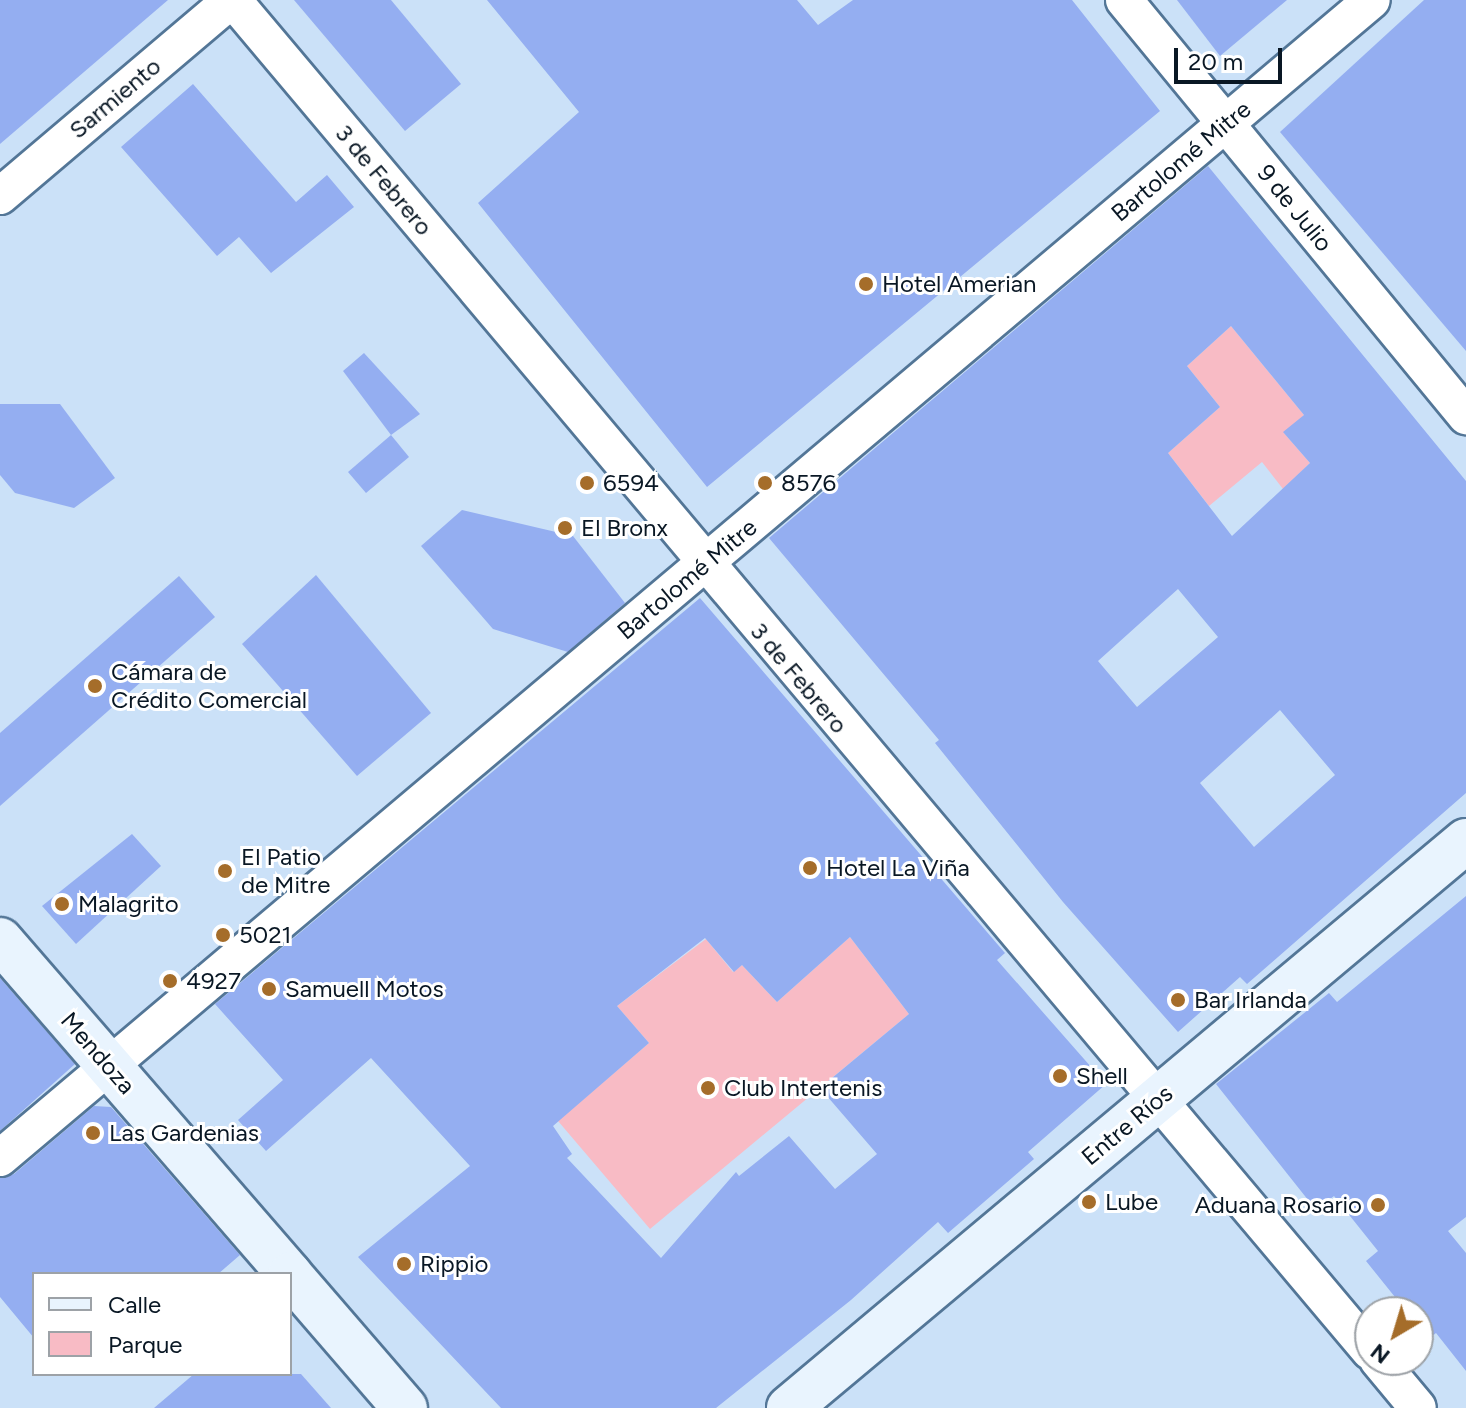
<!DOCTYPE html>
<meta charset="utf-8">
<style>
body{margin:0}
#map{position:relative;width:1466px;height:1408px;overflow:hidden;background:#cbe1f8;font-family:Figtree,sans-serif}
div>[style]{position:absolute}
.green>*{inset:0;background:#f8bbc5}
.building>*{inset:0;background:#94aef1}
.roads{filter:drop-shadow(2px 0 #537697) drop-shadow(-2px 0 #537697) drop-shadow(0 2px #537697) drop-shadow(0 -2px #537697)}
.minor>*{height:36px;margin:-18px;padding:0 18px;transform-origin:18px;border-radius:18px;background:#fff}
.secondary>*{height:44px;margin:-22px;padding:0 22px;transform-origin:22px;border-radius:22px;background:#e9f4fe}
.dots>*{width:22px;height:22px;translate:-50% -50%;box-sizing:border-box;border:4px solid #fff;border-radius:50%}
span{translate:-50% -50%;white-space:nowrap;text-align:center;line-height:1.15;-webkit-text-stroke:6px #fff;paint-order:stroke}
.street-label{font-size:24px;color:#091724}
.poi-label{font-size:24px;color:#091724}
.left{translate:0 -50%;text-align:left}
.right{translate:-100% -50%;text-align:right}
.legend{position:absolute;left:32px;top:1272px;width:260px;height:104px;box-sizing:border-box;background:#fff;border:2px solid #9da2a7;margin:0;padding:10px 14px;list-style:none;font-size:24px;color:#091724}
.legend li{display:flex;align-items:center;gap:16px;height:40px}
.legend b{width:40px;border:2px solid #9da2a7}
.north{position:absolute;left:1354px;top:1296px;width:80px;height:80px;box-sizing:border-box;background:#fff;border:2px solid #9da2a7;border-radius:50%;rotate:218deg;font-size:22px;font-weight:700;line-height:32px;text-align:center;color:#091724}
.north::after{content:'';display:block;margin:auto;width:28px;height:36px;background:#a56d2a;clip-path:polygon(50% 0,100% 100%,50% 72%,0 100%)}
.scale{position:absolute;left:1174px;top:48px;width:108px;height:36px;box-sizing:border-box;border:4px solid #091724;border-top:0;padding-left:10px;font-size:24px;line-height:28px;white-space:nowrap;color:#091724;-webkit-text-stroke:6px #fff;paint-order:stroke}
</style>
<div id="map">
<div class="green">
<div style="clip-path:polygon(1231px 326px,1304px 415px,1284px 433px,1310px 463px,1283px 489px,1262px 462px,1209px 506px,1168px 453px,1220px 407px,1187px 366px)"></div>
<div style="clip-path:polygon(850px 937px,909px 1014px,650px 1229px,558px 1121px,649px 1043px,617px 1006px,706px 939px,733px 972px,742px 965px,777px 1002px)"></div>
</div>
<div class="building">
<div style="clip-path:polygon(0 0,168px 0,0 144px)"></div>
<div style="clip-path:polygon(294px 0,391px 0,461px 84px,405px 131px)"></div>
<div style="clip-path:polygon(487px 0,797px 0,818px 25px,853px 0,1072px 0,1160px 111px,707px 487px,478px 203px,579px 112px)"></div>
<div style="clip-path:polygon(1177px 0,1287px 0,1220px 56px)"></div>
<div style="clip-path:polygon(1424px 0,1466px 0,1466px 351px,1280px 132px)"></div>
<div style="clip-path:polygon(193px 84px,296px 202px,327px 175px,354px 207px,271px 273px,239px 237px,217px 256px,121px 147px)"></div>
<div style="clip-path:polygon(evenodd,1208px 166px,1466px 481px,1466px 793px,1247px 984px,1240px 977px,1178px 1032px,1063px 902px,935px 743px,939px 740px,769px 538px,1208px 166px,1231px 326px,1304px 415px,1283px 432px,1310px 463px,1232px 536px,1168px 453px,1220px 407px,1187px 366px,1231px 326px,1208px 166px,1178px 589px,1218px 637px,1137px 707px,1098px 661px,1178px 589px,1208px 166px,1280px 710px,1335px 775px,1254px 847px,1200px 783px,1280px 710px)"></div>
<div style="clip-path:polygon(364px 353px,420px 414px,391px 435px,343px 371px)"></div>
<div style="clip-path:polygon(0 404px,60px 404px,115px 478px,74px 508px,15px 493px,0 475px)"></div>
<div style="clip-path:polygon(391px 435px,409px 457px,366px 493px,348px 472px)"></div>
<div style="clip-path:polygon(462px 510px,573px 536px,625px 603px,568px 652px,493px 629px,421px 546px)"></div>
<div style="clip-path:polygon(316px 575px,431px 713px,357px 776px,242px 644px)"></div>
<div style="clip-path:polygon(179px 576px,215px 617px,0 806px,0 733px)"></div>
<div style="clip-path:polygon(evenodd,700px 598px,1005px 953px,997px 960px,1106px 1084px,1028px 1152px,1034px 1159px,948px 1233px,938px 1222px,851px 1300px,716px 1408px,501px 1408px,358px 1257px,470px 1166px,371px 1058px,266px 1151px,238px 1120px,283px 1080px,215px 1004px,700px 598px,850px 937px,909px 1014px,820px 1088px,877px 1154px,835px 1189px,789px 1136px,739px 1176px,736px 1172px,661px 1258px,567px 1158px,572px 1154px,553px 1126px,649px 1043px,617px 1006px,705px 938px,734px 972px,742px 965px,777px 1002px,850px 937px)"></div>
<div style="clip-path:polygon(132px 834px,161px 866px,76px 944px,42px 906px)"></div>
<div style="clip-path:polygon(1466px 896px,1466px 1217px,1448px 1231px,1466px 1253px,1466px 1371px,1436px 1333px,1428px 1339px,1418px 1326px,1418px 1312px,1407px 1312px,1366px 1261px,1378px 1251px,1334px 1196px,1316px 1210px,1216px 1084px,1329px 993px,1337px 1002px)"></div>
<div style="clip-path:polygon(0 978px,75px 1064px,0 1131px)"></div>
<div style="clip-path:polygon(94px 1106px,111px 1107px,240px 1255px,218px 1274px,34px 1274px,34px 1338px,0 1297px,0 1178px,14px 1174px)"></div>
<div style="clip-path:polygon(194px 1374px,301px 1374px,331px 1408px,154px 1408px)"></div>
</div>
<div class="roads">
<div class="minor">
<div style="left:233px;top:0;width:1766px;rotate:49.92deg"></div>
<div style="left:1124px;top:0;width:539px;rotate:50.58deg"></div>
<div style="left:0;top:196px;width:303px;rotate:-40.3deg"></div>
<div style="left:0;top:1158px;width:1795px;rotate:-40.17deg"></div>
<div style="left:1378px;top:1360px;width:62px;rotate:50.2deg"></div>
</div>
<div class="secondary">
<div style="left:0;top:940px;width:442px;rotate:49.1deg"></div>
<div style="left:290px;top:1275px;width:176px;rotate:49.2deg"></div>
<div style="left:789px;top:1408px;width:883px;rotate:-39.95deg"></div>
</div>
</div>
<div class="dots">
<div style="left:866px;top:284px;background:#a56d2a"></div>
<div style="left:587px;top:483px;background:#a56d2a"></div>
<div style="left:765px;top:483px;background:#a56d2a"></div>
<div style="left:565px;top:528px;background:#a56d2a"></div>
<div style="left:95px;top:686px;background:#a56d2a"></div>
<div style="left:810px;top:868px;background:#a56d2a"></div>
<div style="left:225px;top:871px;background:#a56d2a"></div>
<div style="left:62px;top:904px;background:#a56d2a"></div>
<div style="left:223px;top:935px;background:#a56d2a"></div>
<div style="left:170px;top:981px;background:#a56d2a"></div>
<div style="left:269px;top:989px;background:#a56d2a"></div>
<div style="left:1178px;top:1000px;background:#a56d2a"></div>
<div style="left:1060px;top:1076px;background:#a56d2a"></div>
<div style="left:708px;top:1088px;background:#a56d2a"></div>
<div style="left:93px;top:1133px;background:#a56d2a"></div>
<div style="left:1089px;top:1202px;background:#a56d2a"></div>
<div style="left:1378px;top:1205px;background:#a56d2a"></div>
<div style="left:404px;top:1264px;background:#a56d2a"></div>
</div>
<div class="street-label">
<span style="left:115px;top:98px;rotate:-40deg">Sarmiento</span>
<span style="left:1181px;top:161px;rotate:-40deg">Bartolomé Mitre</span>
<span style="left:384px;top:180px;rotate:50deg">3 de Febrero</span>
<span style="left:1295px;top:208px;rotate:51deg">9 de Julio</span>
<span style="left:687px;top:579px;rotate:-40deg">Bartolomé Mitre</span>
<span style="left:799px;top:678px;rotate:50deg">3 de Febrero</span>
<span style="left:98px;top:1053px;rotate:49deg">Mendoza</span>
<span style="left:1127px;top:1125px;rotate:-40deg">Entre Ríos</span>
</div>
<div class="poi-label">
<span class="left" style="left:882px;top:284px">Hotel Amerian</span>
<span class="left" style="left:603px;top:483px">6594</span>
<span class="left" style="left:781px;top:483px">8576</span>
<span class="left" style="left:581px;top:528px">El Bronx</span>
<span class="left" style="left:111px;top:686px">Cámara de<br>Crédito Comercial</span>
<span class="left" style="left:241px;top:871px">El Patio<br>de Mitre</span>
<span class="left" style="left:826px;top:868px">Hotel La Viña</span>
<span class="left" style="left:78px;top:904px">Malagrito</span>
<span class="left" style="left:239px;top:935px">5021</span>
<span class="left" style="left:186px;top:981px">4927</span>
<span class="left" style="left:285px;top:989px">Samuell Motos</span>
<span class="left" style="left:1194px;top:1000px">Bar Irlanda</span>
<span class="left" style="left:1076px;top:1076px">Shell</span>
<span class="left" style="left:724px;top:1088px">Club Intertenis</span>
<span class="left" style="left:109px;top:1133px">Las Gardenias</span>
<span class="left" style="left:1105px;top:1202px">Lube</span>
<span class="right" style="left:1362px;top:1205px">Aduana Rosario</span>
<span class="left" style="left:420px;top:1264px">Rippio</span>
</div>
<ul class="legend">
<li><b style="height:10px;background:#e9f4fe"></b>Calle</li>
<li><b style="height:22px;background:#f8bbc5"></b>Parque</li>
</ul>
<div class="north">N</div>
<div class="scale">20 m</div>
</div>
